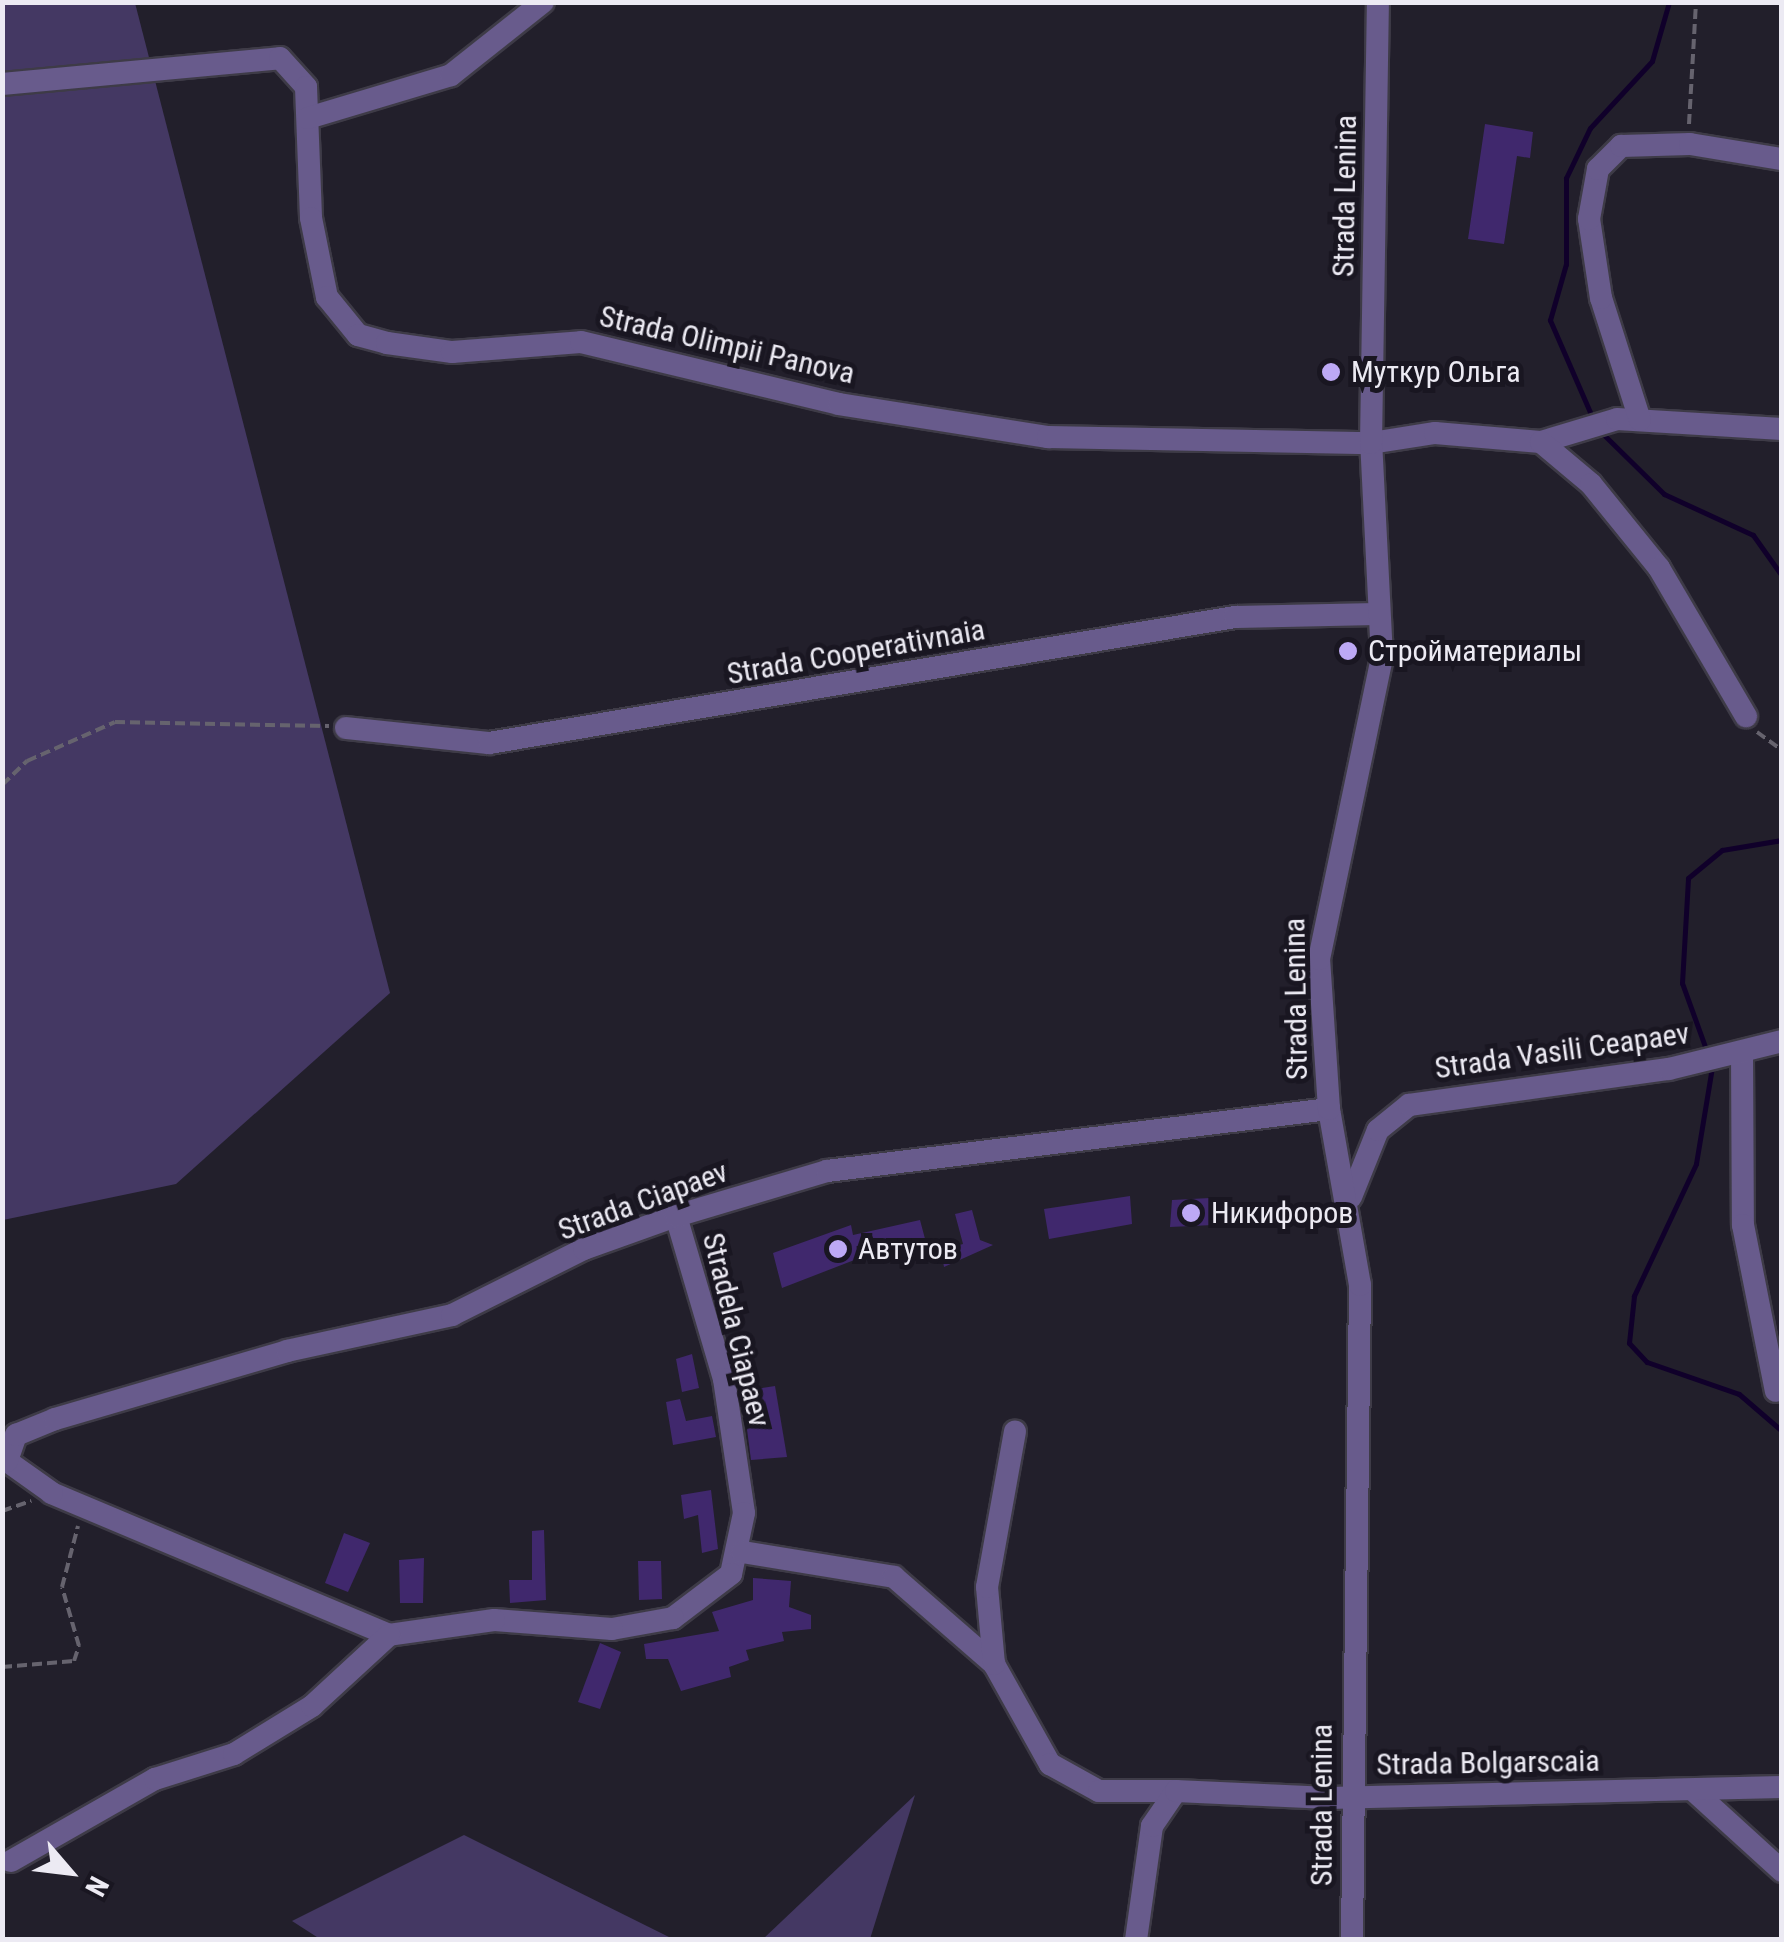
<!DOCTYPE html>
<meta charset="utf-8">
<style>
body{margin:0}
#map{position:relative;width:1784px;height:1942px;overflow:hidden;background:#221f2b;font-family:"Roboto Condensed",sans-serif}
div>[style]{position:absolute}
.green>*{inset:0;background:#443863}
.stream>*{height:5px;margin:-2.5px;padding:0 2.5px;transform-origin:2.5px;border-radius:2.5px;background:#10002a}
.building>*{inset:0;background:#40286d}
.path>*{height:4px;margin-top:-2px;transform-origin:0;background:repeating-linear-gradient(90deg,#66636e 0 10px,transparent 0 15px)}
.roads{filter:drop-shadow(2px 0 #3e3b47) drop-shadow(-2px 0 #3e3b47) drop-shadow(0 2px #3e3b47) drop-shadow(0 -2px #3e3b47)}
.minor>*{height:22px;margin:-11px;padding:0 11px;transform-origin:11px;border-radius:11px;background:#685b8c}
.dots>*{width:28px;height:28px;translate:-50% -50%;box-sizing:border-box;border:5px solid #191621;border-radius:50%}
span{translate:-50% -50%;white-space:nowrap;text-align:center;line-height:1.15;-webkit-text-stroke:10px #191621;paint-order:stroke}
.street-label{font-size:30px;color:#eceaf3}
.poi-label{font-size:30px;color:#eceaf3}
.left{translate:0 -50%;text-align:left}
.frame{position:absolute;inset:0;border:5px solid #eceaf3;pointer-events:none}
.north{position:absolute;left:20px;top:1822px;width:100px;height:100px;-webkit-text-stroke:8px #191621;paint-order:stroke;rotate:118deg;font-size:28px;font-weight:700;line-height:40px;text-align:center;color:#eceaf3}
.north::after{content:'';display:block;margin:auto;width:35px;height:45px;background:#eceaf3;clip-path:polygon(50% 0,100% 100%,50% 72%,0 100%)}
</style>
<div id="map">
<div class="green">
<div style="clip-path:polygon(3px 3px,135px 3px,390px 993px,176px 1184px,3px 1220px)"></div>
<div style="clip-path:polygon(915px 1795px,870px 1939px,763px 1939px)"></div>
<div style="clip-path:polygon(464px 1835px,673px 1939px,320px 1939px,292px 1921px)"></div>
</div>
<div class="stream">
<div style="left:1593px;top:419px;width:108px;rotate:-113.5deg"></div>
<div style="left:1550px;top:320px;width:58px;rotate:-74.1deg"></div>
<div style="left:1566px;top:264px;width:86px;rotate:-90deg"></div>
<div style="left:1566px;top:178px;width:55px;rotate:-64.4deg"></div>
<div style="left:1590px;top:128px;width:91px;rotate:-47.2deg"></div>
<div style="left:1652px;top:61px;width:61px;rotate:-73.9deg"></div>
<div style="left:1602px;top:433px;width:87px;rotate:44.5deg"></div>
<div style="left:1664px;top:494px;width:98px;rotate:24.7deg"></div>
<div style="left:1753px;top:535px;width:50px;rotate:54.7deg"></div>
<div style="left:1707px;top:1052px;width:73px;rotate:-109.9deg"></div>
<div style="left:1682px;top:983px;width:105px;rotate:-86.7deg"></div>
<div style="left:1688px;top:878px;width:44px;rotate:-39.5deg"></div>
<div style="left:1722px;top:850px;width:61px;rotate:-9.5deg"></div>
<div style="left:1712px;top:1067px;width:98px;rotate:99.4deg"></div>
<div style="left:1696px;top:1164px;width:146px;rotate:115.2deg"></div>
<div style="left:1634px;top:1296px;width:47px;rotate:96.1deg"></div>
<div style="left:1629px;top:1343px;width:26px;rotate:47deg"></div>
<div style="left:1647px;top:1362px;width:97px;rotate:19.2deg"></div>
<div style="left:1739px;top:1394px;width:57px;rotate:40.7deg"></div>
</div>
<div class="building">
<div style="clip-path:polygon(1485px 124px,1533px 132px,1530px 158px,1517px 156px,1504px 244px,1468px 239px)"></div>
<div style="clip-path:polygon(1130px 1196px,1132px 1224px,1049px 1239px,1044px 1209px)"></div>
<div style="clip-path:polygon(1210px 1198px,1213px 1225px,1170px 1227px,1172px 1200px)"></div>
<div style="clip-path:polygon(972px 1210px,980px 1240px,993px 1245px,944px 1267px,941px 1250px,963px 1244px,955px 1214px)"></div>
<div style="clip-path:polygon(920px 1220px,928px 1250px,910px 1254px,906px 1240px,782px 1288px,773px 1253px,851px 1225px,853px 1235px)"></div>
<div style="clip-path:polygon(692px 1354px,699px 1388px,682px 1392px,676px 1359px)"></div>
<div style="clip-path:polygon(775px 1386px,787px 1457px,751px 1460px,742px 1391px)"></div>
<div style="clip-path:polygon(680px 1399px,686px 1421px,712px 1416px,716px 1437px,673px 1445px,666px 1402px)"></div>
<div style="clip-path:polygon(711px 1490px,718px 1549px,702px 1553px,698px 1515px,684px 1519px,681px 1495px)"></div>
<div style="clip-path:polygon(544px 1530px,546px 1600px,510px 1603px,509px 1580px,532px 1580px,532px 1531px)"></div>
<div style="clip-path:polygon(344px 1533px,370px 1543px,348px 1592px,325px 1583px)"></div>
<div style="clip-path:polygon(424px 1558px,423px 1603px,400px 1603px,399px 1560px)"></div>
<div style="clip-path:polygon(638px 1561px,661px 1561px,662px 1599px,639px 1600px)"></div>
<div style="clip-path:polygon(753px 1578px,791px 1581px,789px 1607px,811px 1615px,811px 1629px,782px 1632px,784px 1641px,746px 1650px,749px 1660px,729px 1667px,731px 1677px,681px 1691px,668px 1659px,646px 1659px,644px 1644px,719px 1631px,712px 1612px,753px 1600px)"></div>
<div style="clip-path:polygon(600px 1643px,621px 1652px,600px 1709px,578px 1702px)"></div>
</div>
<div class="path">
<div style="left:1689px;top:124px;width:122px;rotate:-86.7deg"></div>
<div style="left:1757px;top:732px;width:31px;rotate:36deg"></div>
<div style="left:2px;top:785px;width:35px;rotate:-44deg"></div>
<div style="left:27px;top:761px;width:96px;rotate:-23.9deg"></div>
<div style="left:115px;top:722px;width:214px;rotate:1.1deg"></div>
<div style="left:2px;top:1511px;width:31px;rotate:-19deg"></div>
<div style="left:2px;top:1667px;width:72px;rotate:-4.8deg"></div>
<div style="left:74px;top:1661px;width:16px;rotate:-72deg"></div>
<div style="left:79px;top:1646px;width:61px;rotate:-106.1deg"></div>
<div style="left:62px;top:1587px;width:63px;rotate:-75.3deg"></div>
</div>
<div class="roads">
<div class="minor">
<div style="left:2px;top:84px;width:279px;rotate:-5.3deg"></div>
<div style="left:280px;top:58px;width:39px;rotate:48deg"></div>
<div style="left:306px;top:87px;width:131px;rotate:87.8deg"></div>
<div style="left:311px;top:218px;width:81px;rotate:78.6deg"></div>
<div style="left:327px;top:297px;width:49px;rotate:50.8deg"></div>
<div style="left:358px;top:335px;width:30px;rotate:15deg"></div>
<div style="left:387px;top:343px;width:66px;rotate:7.9deg"></div>
<div style="left:452px;top:352px;width:129px;rotate:-4.4deg"></div>
<div style="left:581px;top:342px;width:265px;rotate:13.5deg"></div>
<div style="left:839px;top:404px;width:212px;rotate:9deg"></div>
<div style="left:1048px;top:437px;width:323px;rotate:1.1deg"></div>
<div style="left:1371px;top:443px;width:65px;rotate:-8.9deg"></div>
<div style="left:1435px;top:433px;width:106px;rotate:4.9deg"></div>
<div style="left:1541px;top:442px;width:79px;rotate:-16.8deg"></div>
<div style="left:1617px;top:419px;width:165px;rotate:3.5deg"></div>
<div style="left:308px;top:118px;width:149px;rotate:-16.7deg"></div>
<div style="left:451px;top:75px;width:117px;rotate:-38.4deg"></div>
<div style="left:1640px;top:420px;width:128px;rotate:-107.7deg"></div>
<div style="left:1601px;top:298px;width:80px;rotate:-98.6deg"></div>
<div style="left:1589px;top:219px;width:51px;rotate:-79.8deg"></div>
<div style="left:1598px;top:169px;width:33px;rotate:-45deg"></div>
<div style="left:1621px;top:146px;width:69px;rotate:-1.7deg"></div>
<div style="left:1690px;top:144px;width:93px;rotate:9.3deg"></div>
<div style="left:1541px;top:442px;width:65px;rotate:40deg"></div>
<div style="left:1591px;top:484px;width:108px;rotate:51deg"></div>
<div style="left:1659px;top:568px;width:172px;rotate:59.6deg"></div>
<div style="left:346px;top:728px;width:144px;rotate:6deg"></div>
<div style="left:489px;top:743px;width:757px;rotate:-9.59deg"></div>
<div style="left:1235px;top:617px;width:142px;rotate:-1.2deg"></div>
<div style="left:1742px;top:1054px;width:171px;rotate:89.7deg"></div>
<div style="left:1743px;top:1225px;width:169px;rotate:78.8deg"></div>
<div style="left:1351px;top:1197px;width:72px;rotate:-68.1deg"></div>
<div style="left:1378px;top:1130px;width:40px;rotate:-39deg"></div>
<div style="left:1409px;top:1105px;width:262px;rotate:-7.9deg"></div>
<div style="left:1669px;top:1069px;width:116px;rotate:-13.9deg"></div>
<div style="left:676px;top:1216px;width:170px;rotate:73.6deg"></div>
<div style="left:724px;top:1379px;width:135px;rotate:81.5deg"></div>
<div style="left:744px;top:1513px;width:62px;rotate:102deg"></div>
<div style="left:731px;top:1574px;width:73px;rotate:142.8deg"></div>
<div style="left:673px;top:1618px;width:62px;rotate:169.8deg"></div>
<div style="left:612px;top:1629px;width:118px;rotate:-175.6deg"></div>
<div style="left:494px;top:1620px;width:106px;rotate:171.9deg"></div>
<div style="left:389px;top:1635px;width:366px;rotate:-157.2deg"></div>
<div style="left:52px;top:1493px;width:55px;rotate:-144.6deg"></div>
<div style="left:7px;top:1461px;width:28px;rotate:-71deg"></div>
<div style="left:16px;top:1435px;width:42px;rotate:-22.3deg"></div>
<div style="left:55px;top:1419px;width:242px;rotate:-16.3deg"></div>
<div style="left:287px;top:1351px;width:169px;rotate:-12.3deg"></div>
<div style="left:452px;top:1315px;width:148px;rotate:-26.6deg"></div>
<div style="left:584px;top:1249px;width:98px;rotate:-19.7deg"></div>
<div style="left:676px;top:1216px;width:158px;rotate:-16.6deg"></div>
<div style="left:827px;top:1171px;width:506px;rotate:-7.04deg"></div>
<div style="left:742px;top:1552px;width:154px;rotate:9.3deg"></div>
<div style="left:894px;top:1577px;width:133px;rotate:41deg"></div>
<div style="left:994px;top:1664px;width:115px;rotate:60.8deg"></div>
<div style="left:1050px;top:1764px;width:56px;rotate:28.9deg"></div>
<div style="left:1099px;top:1791px;width:77px"></div>
<div style="left:994px;top:1664px;width:77px;rotate:-95.2deg"></div>
<div style="left:987px;top:1587px;width:158px;rotate:-79.8deg"></div>
<div style="left:1693px;top:1790px;width:120px;rotate:42.3deg"></div>
<div style="left:11px;top:1861px;width:166px;rotate:-29.7deg"></div>
<div style="left:155px;top:1779px;width:83px;rotate:-17.6deg"></div>
<div style="left:234px;top:1754px;width:92px;rotate:-31.6deg"></div>
<div style="left:312px;top:1706px;width:105px;rotate:-42.7deg"></div>
<div style="left:1136px;top:1940px;width:115px;rotate:-82deg"></div>
<div style="left:1152px;top:1826px;width:42px;rotate:-55.6deg"></div>
<div style="left:1176px;top:1791px;width:153px;rotate:2.6deg"></div>
<div style="left:1329px;top:1798px;width:453px;rotate:-1.4deg"></div>
<div style="left:1352px;top:1940px;width:655px;rotate:-89.3deg"></div>
<div style="left:1360px;top:1285px;width:179px;rotate:-100deg"></div>
<div style="left:1329px;top:1109px;width:150px;rotate:-93.8deg"></div>
<div style="left:1319px;top:959px;width:309px;rotate:-78.2deg"></div>
<div style="left:1382px;top:657px;width:214px;rotate:-92.9deg"></div>
<div style="left:1371px;top:443px;width:441px;rotate:-89.1deg"></div>
</div>
</div>
<div class="dots">
<div style="left:1331px;top:372px;background:#bda9f5"></div>
<div style="left:1348px;top:651px;background:#bda9f5"></div>
<div style="left:1191px;top:1213px;background:#bda9f5"></div>
<div style="left:838px;top:1249px;background:#bda9f5"></div>
</div>
<div class="street-label">
<span style="left:1345px;top:196px;rotate:-89deg">Strada Lenina</span>
<span style="left:727px;top:345px;rotate:13deg">Strada Olimpii Panova</span>
<span style="left:856px;top:652px;rotate:-10deg">Strada Cooperativnaia</span>
<span style="left:1296px;top:999px;rotate:-91deg">Strada Lenina</span>
<span style="left:1562px;top:1051px;rotate:-8deg">Strada Vasili Ceapaev</span>
<span style="left:643px;top:1201px;rotate:-20deg">Strada Ciapaev</span>
<span style="left:736px;top:1330px;rotate:76deg">Stradela Ciapaev</span>
<span style="left:1488px;top:1763px;rotate:-1deg">Strada Bolgarscaia</span>
<span style="left:1322px;top:1805px;rotate:-90deg">Strada Lenina</span>
</div>
<div class="poi-label">
<span class="left" style="left:1351px;top:372px">Муткур Ольга</span>
<span class="left" style="left:1368px;top:651px">Стройматериалы</span>
<span class="left" style="left:1211px;top:1213px">Никифоров</span>
<span class="left" style="left:858px;top:1249px">Автутов</span>
</div>
<div class="frame"></div>
<div class="north">N</div>
</div>
